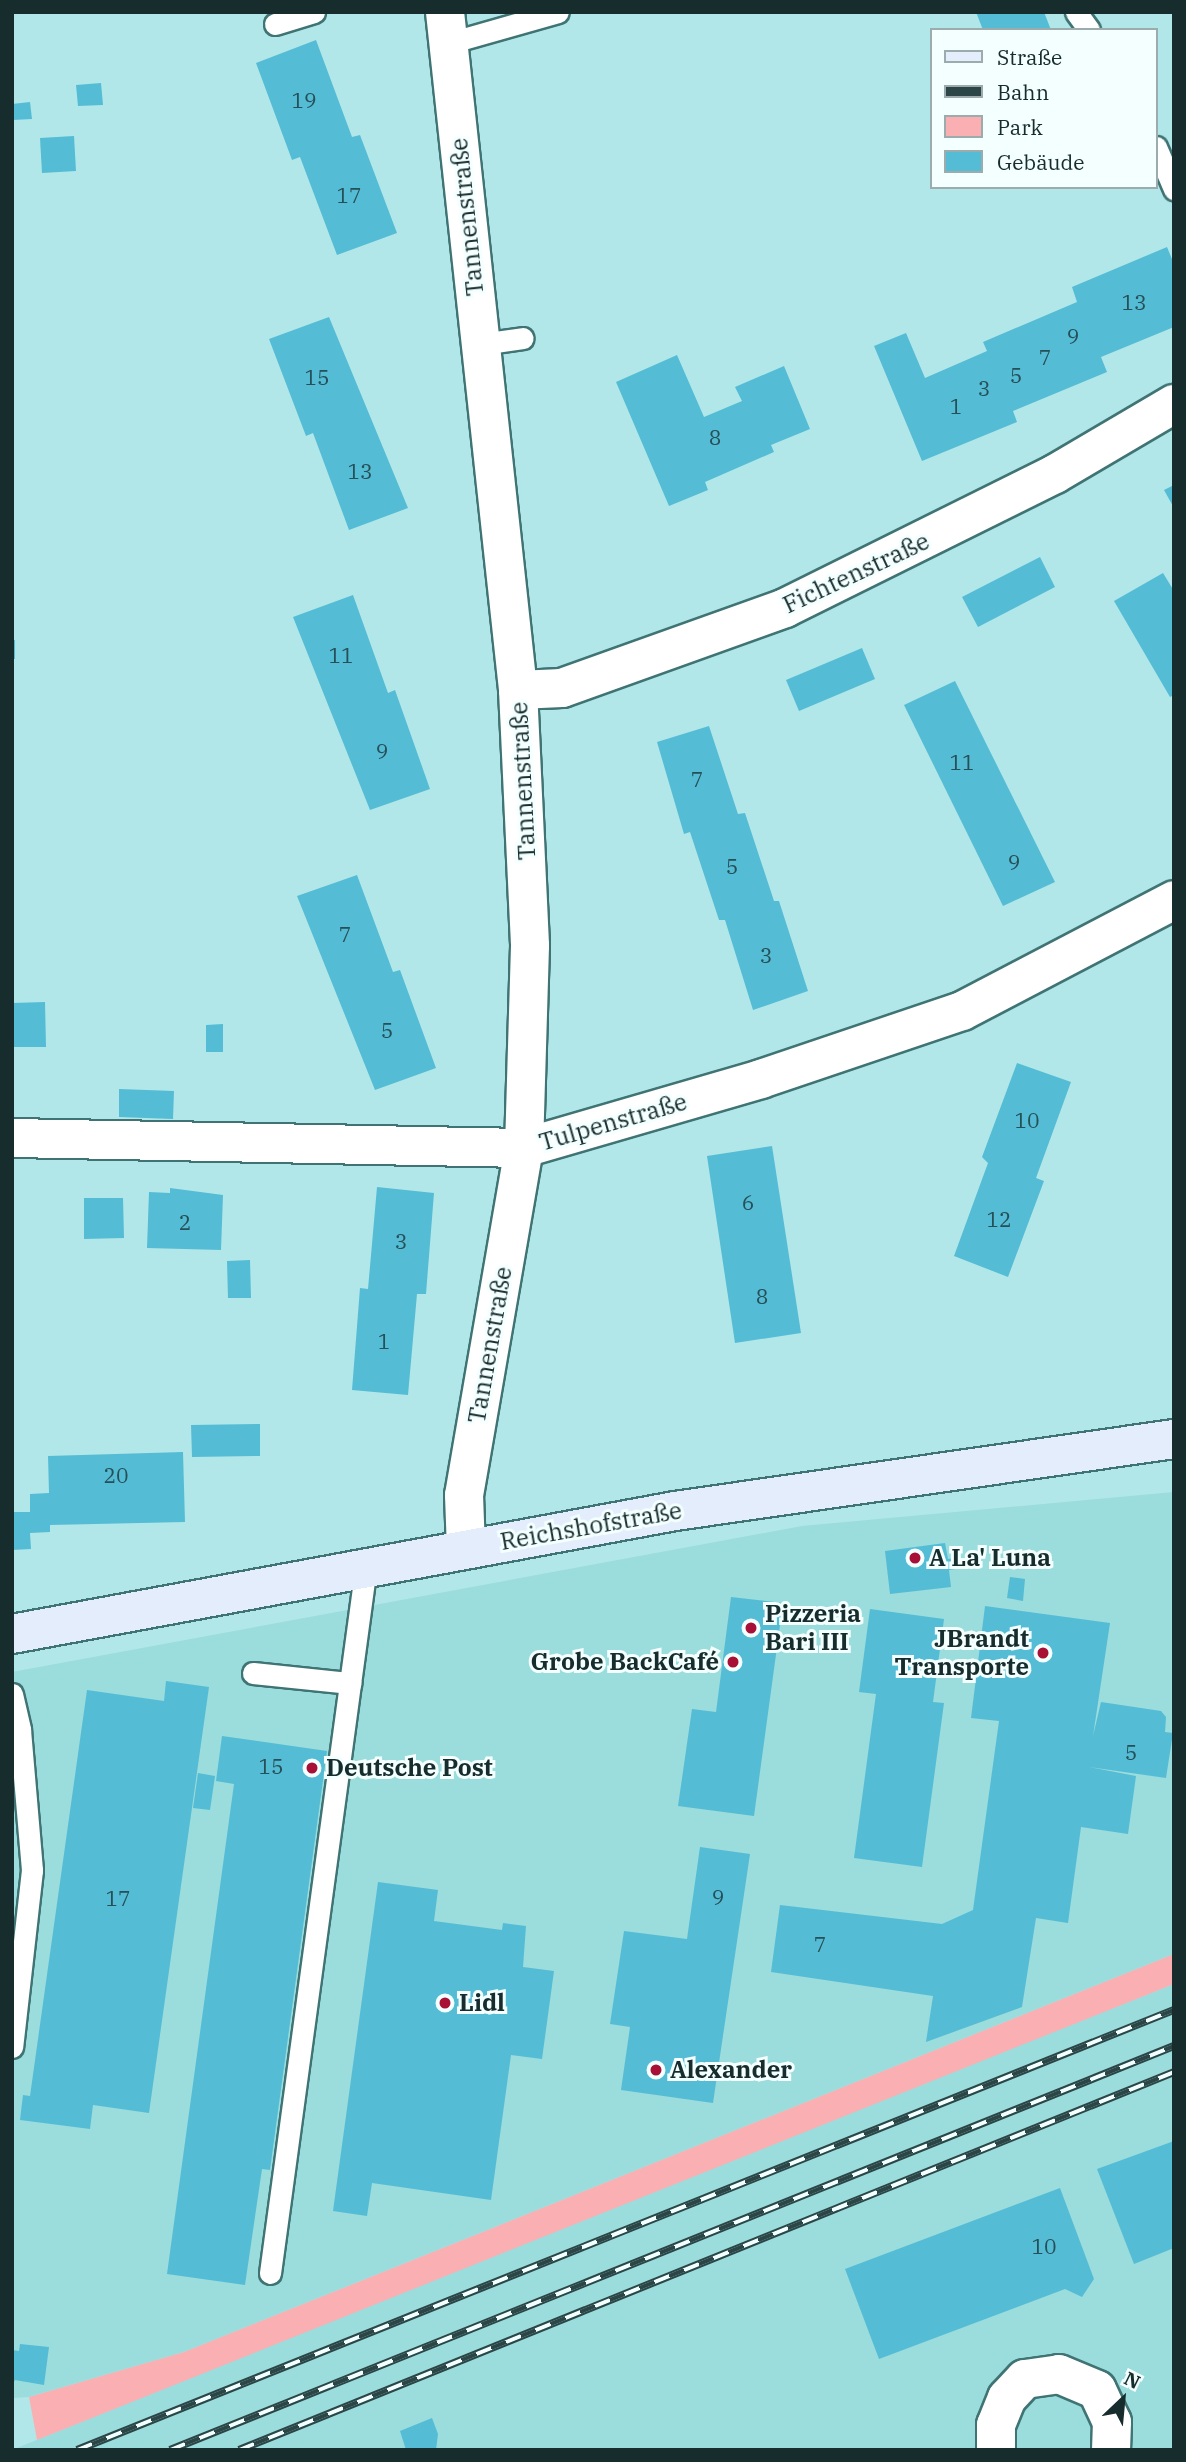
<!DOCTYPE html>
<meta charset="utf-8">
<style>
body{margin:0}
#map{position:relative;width:1186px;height:2462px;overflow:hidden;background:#b1e7e8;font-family:"IBM Plex Serif",serif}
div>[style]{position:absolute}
.built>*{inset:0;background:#9bdcdc}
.green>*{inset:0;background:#fab0b3}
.building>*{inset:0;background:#55bcd5}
.roads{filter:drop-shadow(2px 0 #407474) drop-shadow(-2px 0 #407474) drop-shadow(0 2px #407474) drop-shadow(0 -2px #407474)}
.lane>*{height:21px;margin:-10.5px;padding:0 10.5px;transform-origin:10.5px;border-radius:10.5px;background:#fff}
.street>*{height:38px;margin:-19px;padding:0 19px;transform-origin:19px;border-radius:19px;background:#fff}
.secondary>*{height:38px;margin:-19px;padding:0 19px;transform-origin:19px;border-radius:19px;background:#e3edfb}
.rail>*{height:8px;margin-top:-4px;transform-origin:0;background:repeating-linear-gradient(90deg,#f4ffff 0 16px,#2c4546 0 32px);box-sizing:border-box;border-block:2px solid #2c4546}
.dots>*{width:19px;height:19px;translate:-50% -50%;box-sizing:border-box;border:4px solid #f4ffff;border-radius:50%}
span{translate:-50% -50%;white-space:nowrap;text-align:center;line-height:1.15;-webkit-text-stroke:6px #f4ffff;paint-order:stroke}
.number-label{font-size:21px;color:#265057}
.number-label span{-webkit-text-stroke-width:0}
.street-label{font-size:24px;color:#172c2d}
.poi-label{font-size:24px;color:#172c2d;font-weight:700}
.left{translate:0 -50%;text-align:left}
.right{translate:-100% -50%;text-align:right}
.frame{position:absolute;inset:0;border:14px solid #172c2d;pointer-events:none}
.legend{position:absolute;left:930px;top:28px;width:228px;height:161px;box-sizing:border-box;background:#f4ffff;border:2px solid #9cabab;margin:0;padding:9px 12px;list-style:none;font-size:21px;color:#172c2d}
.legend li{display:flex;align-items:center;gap:14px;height:35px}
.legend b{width:35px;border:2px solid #9cabab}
.north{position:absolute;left:1088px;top:2364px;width:70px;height:70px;-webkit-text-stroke:5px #f4ffff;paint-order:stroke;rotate:26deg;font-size:19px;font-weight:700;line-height:28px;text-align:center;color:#172c2d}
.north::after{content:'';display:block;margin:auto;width:24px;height:32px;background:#172c2d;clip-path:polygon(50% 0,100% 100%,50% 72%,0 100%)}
</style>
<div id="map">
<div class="built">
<div style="clip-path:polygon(1174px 1492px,1174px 1954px,184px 2352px,29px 2397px,12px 2398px,12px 1672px,802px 1526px)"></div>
<div style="clip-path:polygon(1174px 1984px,1174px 2450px,12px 2450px,603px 2210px)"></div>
</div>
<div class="green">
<div style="clip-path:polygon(1174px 1954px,1174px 1984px,37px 2440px,29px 2397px,184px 2352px)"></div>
</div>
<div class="building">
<div style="clip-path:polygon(976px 12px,1044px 12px,1051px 30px,983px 30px)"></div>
<div style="clip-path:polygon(316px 40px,352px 137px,360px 135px,397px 233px,337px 255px,300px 157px,292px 160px,256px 63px)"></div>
<div style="clip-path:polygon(101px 83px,103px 105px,78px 106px,76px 85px)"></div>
<div style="clip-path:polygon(30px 102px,32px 119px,13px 120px,12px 104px)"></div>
<div style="clip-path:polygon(74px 136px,76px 171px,42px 173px,40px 138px)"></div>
<div style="clip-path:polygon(1167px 247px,1174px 264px,1174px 327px,1101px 357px,1107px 372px,1013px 411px,1017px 422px,922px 461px,874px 346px,906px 333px,925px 378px,987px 351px,983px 342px,1077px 302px,1072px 287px)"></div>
<div style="clip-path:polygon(329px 317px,408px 508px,349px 530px,313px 433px,306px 436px,269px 339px)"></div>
<div style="clip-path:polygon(677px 355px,704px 417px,742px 401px,735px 387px,784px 366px,810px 429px,771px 445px,774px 452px,705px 482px,708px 490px,669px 506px,616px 382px)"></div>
<div style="clip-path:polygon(1174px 485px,1174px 508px,1164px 490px)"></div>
<div style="clip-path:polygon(1040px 557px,1055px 587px,978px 627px,962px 597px)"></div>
<div style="clip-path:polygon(1163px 573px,1174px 591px,1174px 695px,1170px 697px,1114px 601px)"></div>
<div style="clip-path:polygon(353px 595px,388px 693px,395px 690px,430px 789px,370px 810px,293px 617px)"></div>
<div style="clip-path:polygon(12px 640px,15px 640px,15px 659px,12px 659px)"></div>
<div style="clip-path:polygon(862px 648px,875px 679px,799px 711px,786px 680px)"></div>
<div style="clip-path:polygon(955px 681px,1055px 882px,1003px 906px,904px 705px)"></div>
<div style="clip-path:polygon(709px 726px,738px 814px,745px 813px,774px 901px,779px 901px,808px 991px,753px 1010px,725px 920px,719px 920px,690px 832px,684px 834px,657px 742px)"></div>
<div style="clip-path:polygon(357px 875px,393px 972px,400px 970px,436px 1068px,375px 1090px,297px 896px)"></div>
<div style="clip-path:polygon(45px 1002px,46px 1047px,12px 1047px,12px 1003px)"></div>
<div style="clip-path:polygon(223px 1024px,223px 1052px,206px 1052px,206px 1025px)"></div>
<div style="clip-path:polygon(1017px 1063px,1071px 1082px,1036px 1178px,1044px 1181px,1008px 1277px,954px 1256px,988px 1163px,982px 1157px)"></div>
<div style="clip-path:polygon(119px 1089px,174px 1091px,173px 1119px,119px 1117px)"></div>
<div style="clip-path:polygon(772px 1146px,801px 1333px,735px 1343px,707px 1156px)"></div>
<div style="clip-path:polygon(377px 1187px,434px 1193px,426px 1294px,417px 1294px,408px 1395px,352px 1390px,360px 1288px,368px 1289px)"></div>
<div style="clip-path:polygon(170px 1188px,223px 1195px,221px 1250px,147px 1248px,149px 1192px,170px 1193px)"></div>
<div style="clip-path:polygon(84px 1198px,123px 1198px,124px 1238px,84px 1239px)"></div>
<div style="clip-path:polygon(250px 1260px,251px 1298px,228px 1298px,227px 1261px)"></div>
<div style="clip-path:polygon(260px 1424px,260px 1456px,192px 1457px,191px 1425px)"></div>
<div style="clip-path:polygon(183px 1452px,185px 1522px,50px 1525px,50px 1532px,30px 1533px,31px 1549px,12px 1550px,12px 1512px,30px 1512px,30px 1494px,49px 1493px,48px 1456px)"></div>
<div style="clip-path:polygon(945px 1543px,948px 1559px,954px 1558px,955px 1569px,949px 1570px,951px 1587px,890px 1594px,885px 1551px)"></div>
<div style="clip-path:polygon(1010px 1577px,1025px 1579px,1023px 1601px,1007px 1598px)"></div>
<div style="clip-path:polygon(731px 1597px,783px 1603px,754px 1816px,678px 1806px,692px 1709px,716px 1712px)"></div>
<div style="clip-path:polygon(985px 1606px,1110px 1623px,1093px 1736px,1101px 1702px,1161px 1711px,1166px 1717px,1165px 1732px,1173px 1733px,1166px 1778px,1089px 1767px,1136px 1776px,1128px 1834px,1081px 1827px,1068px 1923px,1036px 1918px,1022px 2007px,926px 2042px,933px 1996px,771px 1972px,780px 1905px,942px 1924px,973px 1910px,999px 1721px,971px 1718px)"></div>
<div style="clip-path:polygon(870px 1609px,944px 1619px,933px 1702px,944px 1703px,922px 1867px,854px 1858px,876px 1694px,859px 1692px)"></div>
<div style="clip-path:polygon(166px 1681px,209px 1687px,149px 2113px,93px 2105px,90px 2129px,20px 2120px,23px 2095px,30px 2096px,87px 1690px,164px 1701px)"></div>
<div style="clip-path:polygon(222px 1736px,327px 1751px,270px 2170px,262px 2169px,245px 2285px,167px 2274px,234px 1784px,216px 1781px)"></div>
<div style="clip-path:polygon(198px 1773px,215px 1776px,210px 1810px,193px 1808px)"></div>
<div style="clip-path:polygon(700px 1847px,750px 1854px,713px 2103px,621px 2090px,630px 2027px,610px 2024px,624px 1931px,687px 1939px)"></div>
<div style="clip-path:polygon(378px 1882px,438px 1890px,434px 1921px,502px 1930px,503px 1923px,526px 1926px,523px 1967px,554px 1971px,542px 2059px,511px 2055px,491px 2200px,372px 2183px,367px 2216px,333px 2211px)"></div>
<div style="clip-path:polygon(1174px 2141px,1174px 2248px,1134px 2264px,1097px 2169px)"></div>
<div style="clip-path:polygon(1060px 2188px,1094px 2279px,1082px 2297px,1065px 2289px,879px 2359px,845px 2269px)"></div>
<div style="clip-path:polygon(20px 2344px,49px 2347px,44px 2385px,15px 2380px,12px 2385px,12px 2350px,19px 2351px)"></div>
<div style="clip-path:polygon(432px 2418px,438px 2434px,436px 2450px,406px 2450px,400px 2431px)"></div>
</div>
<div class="roads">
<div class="lane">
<div style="left:1076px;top:12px;width:22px;rotate:54deg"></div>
<div style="left:275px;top:24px;width:41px;rotate:-17.1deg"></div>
<div style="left:449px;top:43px;width:113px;rotate:-15.9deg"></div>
<div style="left:1156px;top:147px;width:46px;rotate:66.8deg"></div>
<div style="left:481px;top:344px;width:42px;rotate:-8.1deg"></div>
<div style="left:253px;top:1673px;width:98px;rotate:5.9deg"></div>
<div style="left:12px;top:1694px;width:37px;rotate:77deg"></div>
<div style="left:20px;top:1730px;width:141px;rotate:85.1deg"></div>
<div style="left:32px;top:1870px;width:178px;rotate:96.4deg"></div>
<div style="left:270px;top:2273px;width:713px;rotate:-82.27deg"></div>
</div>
<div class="street">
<div style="left:445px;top:12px;width:682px;rotate:83.85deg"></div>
<div style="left:518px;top:690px;width:256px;rotate:87.3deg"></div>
<div style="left:530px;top:946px;width:202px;rotate:91.7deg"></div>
<div style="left:524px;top:1148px;width:352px;rotate:99.8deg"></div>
<div style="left:464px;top:1495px;width:54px;rotate:87.9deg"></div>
<div style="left:518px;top:690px;width:44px;rotate:-2.6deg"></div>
<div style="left:562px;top:688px;width:237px;rotate:-19.7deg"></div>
<div style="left:785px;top:608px;width:301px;rotate:-26.4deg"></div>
<div style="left:1055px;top:474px;width:138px;rotate:-30.5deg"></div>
<div style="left:12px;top:1138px;width:512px;rotate:1.12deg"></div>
<div style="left:524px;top:1148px;width:247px;rotate:-16.2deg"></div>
<div style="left:761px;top:1079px;width:212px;rotate:-18.7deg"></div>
<div style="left:962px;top:1011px;width:239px;rotate:-27.6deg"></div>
<div style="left:996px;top:2450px;width:25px;rotate:-90deg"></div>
<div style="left:996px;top:2425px;width:29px;rotate:-68deg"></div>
<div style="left:1007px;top:2398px;width:26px;rotate:-47deg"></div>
<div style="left:1025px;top:2379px;width:34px;rotate:-8deg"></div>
<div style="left:1059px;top:2374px;width:41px;rotate:22.8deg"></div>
<div style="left:1097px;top:2390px;width:35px;rotate:65deg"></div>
<div style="left:1112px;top:2422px;width:28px;rotate:92deg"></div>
</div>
<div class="secondary">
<div style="left:12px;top:1634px;width:674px;rotate:-10.51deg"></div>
<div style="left:675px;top:1511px;width:504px;rotate:-8.21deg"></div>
</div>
</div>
<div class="rail">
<div style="left:77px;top:2450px;width:1182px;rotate:-21.86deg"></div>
<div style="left:170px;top:2450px;width:1082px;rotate:-21.92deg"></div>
<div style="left:239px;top:2450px;width:1009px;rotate:-22.01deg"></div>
</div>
<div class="dots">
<div style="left:915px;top:1558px;background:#a81035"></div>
<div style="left:751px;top:1628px;background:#a81035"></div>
<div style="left:1043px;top:1653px;background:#a81035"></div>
<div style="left:733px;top:1662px;background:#a81035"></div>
<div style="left:312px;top:1768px;background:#a81035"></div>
<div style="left:445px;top:2003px;background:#a81035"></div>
<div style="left:656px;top:2070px;background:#a81035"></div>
</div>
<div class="number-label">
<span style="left:304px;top:100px">19</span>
<span style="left:349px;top:195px">17</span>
<span style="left:1134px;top:302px">13</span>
<span style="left:1073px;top:336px">9</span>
<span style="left:1045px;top:357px">7</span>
<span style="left:1016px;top:375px">5</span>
<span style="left:317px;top:377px">15</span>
<span style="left:984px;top:388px">3</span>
<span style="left:956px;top:406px">1</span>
<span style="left:715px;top:437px">8</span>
<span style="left:360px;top:471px">13</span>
<span style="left:341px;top:655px">11</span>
<span style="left:382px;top:751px">9</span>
<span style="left:962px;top:762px">11</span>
<span style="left:697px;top:779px">7</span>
<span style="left:1014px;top:862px">9</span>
<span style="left:732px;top:866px">5</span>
<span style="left:345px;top:934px">7</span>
<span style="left:766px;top:955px">3</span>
<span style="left:387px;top:1030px">5</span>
<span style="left:1027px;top:1120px">10</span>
<span style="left:748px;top:1202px">6</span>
<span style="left:999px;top:1219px">12</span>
<span style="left:185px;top:1222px">2</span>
<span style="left:401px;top:1241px">3</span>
<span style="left:762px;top:1296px">8</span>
<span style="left:384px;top:1341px">1</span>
<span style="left:116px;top:1475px">20</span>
<span style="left:1131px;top:1752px">5</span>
<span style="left:271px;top:1766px">15</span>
<span style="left:718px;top:1897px">9</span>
<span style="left:118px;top:1898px">17</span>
<span style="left:820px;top:1944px">7</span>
<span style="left:1044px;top:2246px">10</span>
</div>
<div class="street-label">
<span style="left:467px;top:217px;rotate:-96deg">Tannenstraße</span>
<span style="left:856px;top:573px;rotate:-25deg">Fichtenstraße</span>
<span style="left:523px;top:781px;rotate:-93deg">Tannenstraße</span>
<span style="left:613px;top:1122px;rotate:-16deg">Tulpenstraße</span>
<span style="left:490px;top:1345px;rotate:-80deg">Tannenstraße</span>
<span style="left:591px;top:1526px;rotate:-10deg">Reichshofstraße</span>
</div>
<div class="poi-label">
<span class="left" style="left:929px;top:1558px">A La' Luna</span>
<span class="left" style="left:765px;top:1628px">Pizzeria<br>Bari III</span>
<span class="right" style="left:1029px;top:1653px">JBrandt<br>Transporte</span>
<span class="right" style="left:719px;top:1662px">Grobe BackCafé</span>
<span class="left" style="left:326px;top:1768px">Deutsche Post</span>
<span class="left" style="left:459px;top:2003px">Lidl</span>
<span class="left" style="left:670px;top:2070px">Alexander</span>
</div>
<div class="frame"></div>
<ul class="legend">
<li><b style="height:9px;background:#e3edfb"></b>Straße</li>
<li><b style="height:9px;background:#2c4546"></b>Bahn</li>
<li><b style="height:19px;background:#fab0b3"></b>Park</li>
<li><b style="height:19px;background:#55bcd5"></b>Gebäude</li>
</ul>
<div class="north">N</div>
</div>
